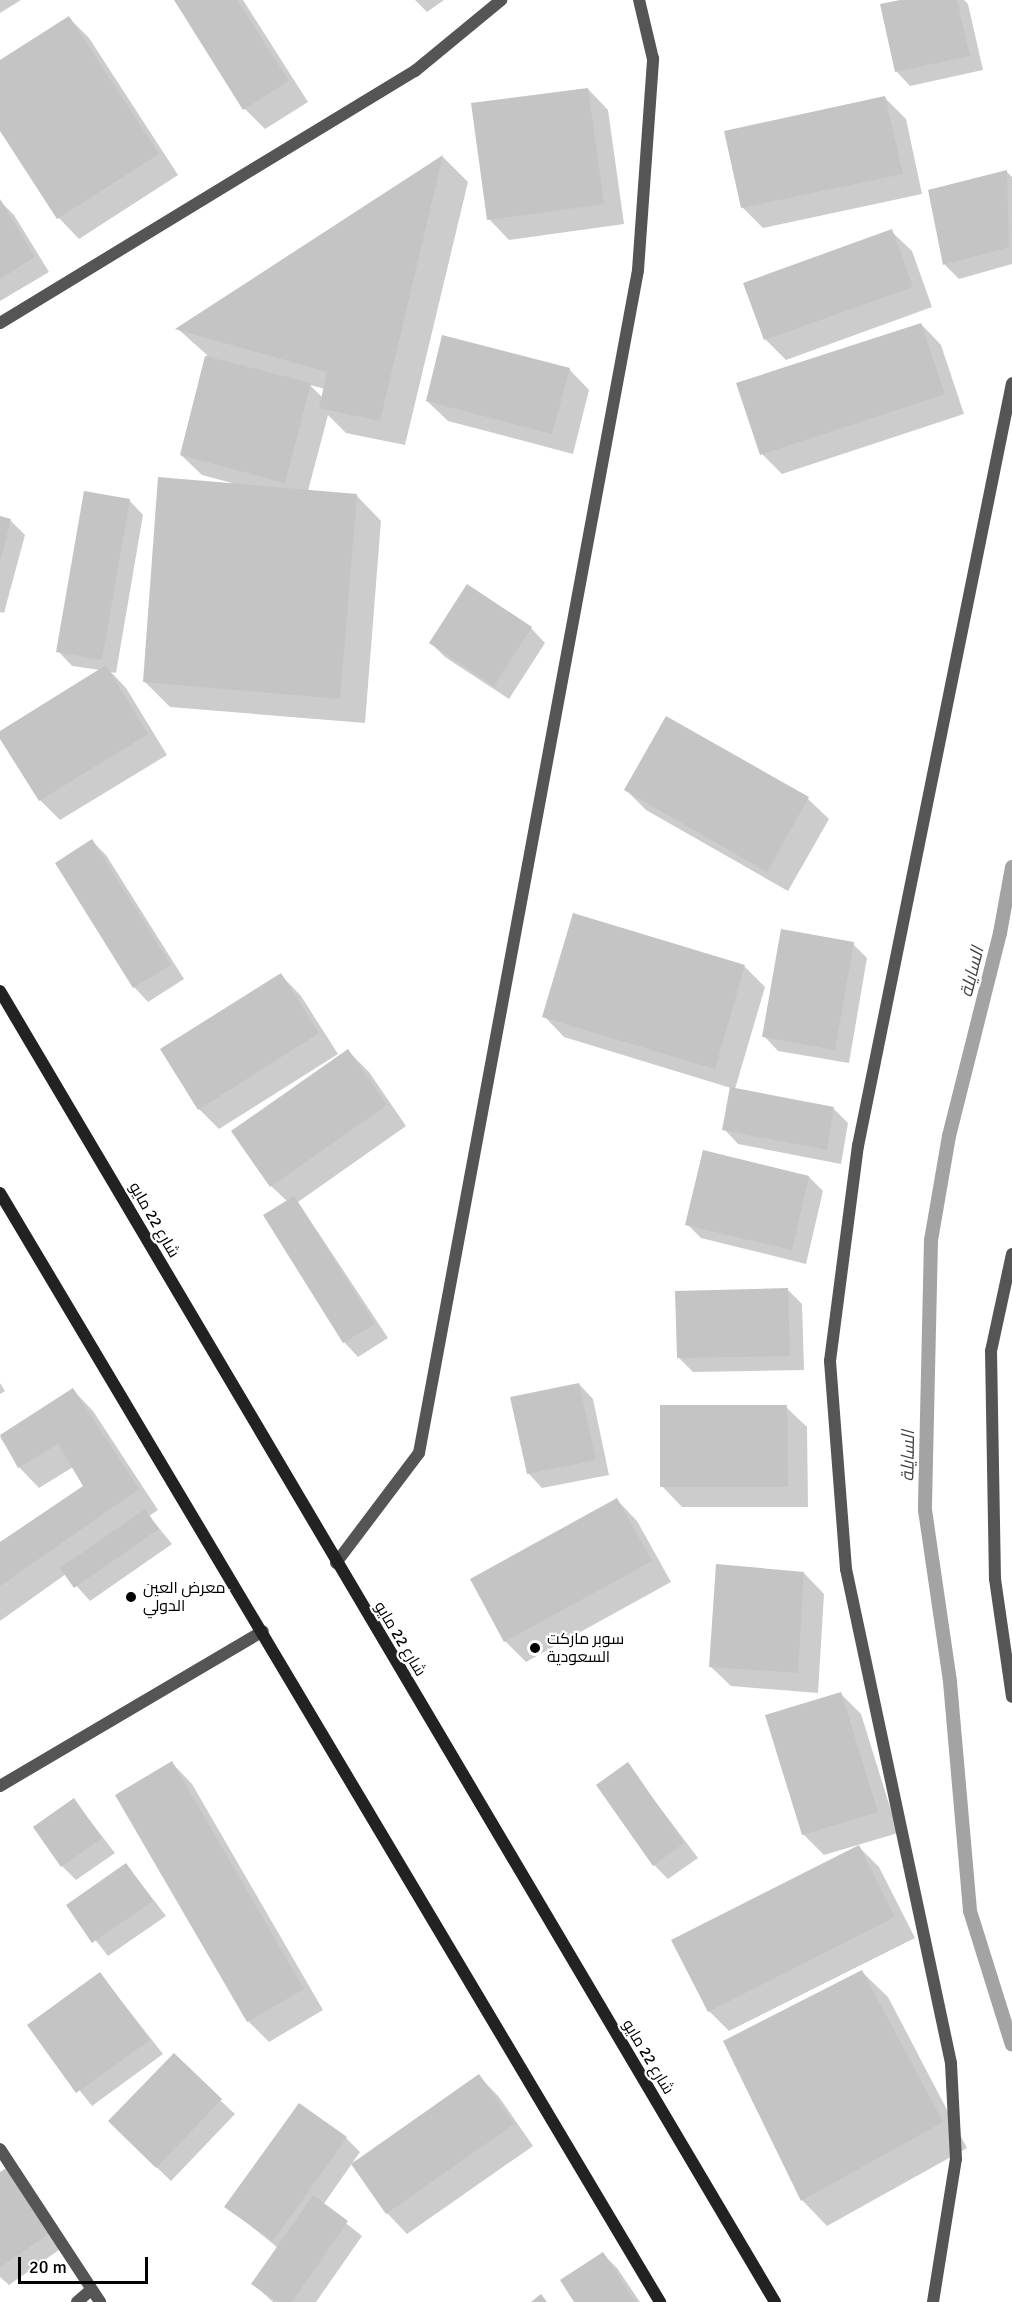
<!DOCTYPE html>
<meta charset="utf-8">
<style>
body{margin:0}
#map{position:relative;width:1012px;height:2302px;overflow:hidden;background:#fff;font-family:Signika,Cairo,sans-serif}
div>[style]{position:absolute}
.shadow>*{inset:0;background:#0003}
.stream>*{height:14px;margin:-7px;padding:0 7px;transform-origin:7px;border-radius:7px;background:#a3a3a3}
.building>*{inset:0;background:#c4c4c4}
.minor>*{height:12px;margin:-6px;padding:0 6px;transform-origin:6px;border-radius:6px;background:#555}
.secondary>*{height:12px;margin:-6px;padding:0 6px;transform-origin:6px;border-radius:6px;background:#222}
.dots>*{width:16px;height:16px;translate:-50% -50%;box-sizing:border-box;border:3px solid #fff;border-radius:50%}
span{translate:-50% -50%;white-space:nowrap;text-align:center;line-height:1.15;-webkit-text-stroke:4.5px #fff;paint-order:stroke}
.street-label{font-size:16px;color:#000}
.poi-label{font-size:16px;color:#000}
.left{translate:0 -50%;text-align:left}
.water-label{font-size:18px;color:#444;font-style:italic}
.scale{position:absolute;left:18px;top:2257px;width:130px;height:27px;box-sizing:border-box;border:3px solid #000;border-top:0;padding-left:8px;font-size:18px;line-height:21px;white-space:nowrap;color:#000;-webkit-text-stroke:4px #fff;paint-order:stroke}
</style>
<div id="map">
<div class="shadow">
<div style="clip-path:polygon(0 0,21px 0,0 13px)"></div>
<div style="clip-path:polygon(176px 0,243px 0,308px 102px,265px 129px,245px 109px)"></div>
<div style="clip-path:polygon(415px 0,444px 0,427px 12px)"></div>
<div style="clip-path:polygon(908px 0,964px 0,968px 4px,983px 70px,910px 86px,896px 71px)"></div>
<div style="clip-path:polygon(69px 18px,89px 38px,178px 175px,79px 239px,59px 218px,0 128px,0 62px)"></div>
<div style="clip-path:polygon(588px 89px,608px 110px,624px 224px,509px 240px,489px 219px)"></div>
<div style="clip-path:polygon(885px 98px,906px 119px,922px 194px,763px 228px,743px 208px,726px 132px)"></div>
<div style="clip-path:polygon(evenodd,443px 157px,468px 182px,405px 445px,346px 433px,328px 415px,308px 491px,356px 495px,381px 521px,365px 723px,170px 707px,144px 681px,232px 483px,202px 475px,181px 455px,207px 355px,178px 329px,443px 157px,310px 385px,325px 389px,323px 398px,310px 385px)"></div>
<div style="clip-path:polygon(1007px 172px,1012px 177px,1012px 264px,959px 279px,945px 265px)"></div>
<div style="clip-path:polygon(0 201px,14px 215px,49px 272px,0 301px)"></div>
<div style="clip-path:polygon(891px 231px,912px 251px,932px 307px,786px 360px,766px 340px,745px 284px)"></div>
<div style="clip-path:polygon(921px 324px,941px 345px,964px 414px,782px 474px,762px 454px)"></div>
<div style="clip-path:polygon(569px 369px,589px 390px,573px 454px,448px 421px,427px 401px)"></div>
<div style="clip-path:polygon(129px 500px,143px 515px,116px 673px,111px 672px,126px 688px,167px 755px,60px 820px,40px 800px,0 733px,100px 670px,72px 666px,58px 651px)"></div>
<div style="clip-path:polygon(0 517px,10px 520px,25px 535px,4px 613px,0 612px)"></div>
<div style="clip-path:polygon(468px 586px,531px 628px,545px 643px,509px 699px,445px 657px,431px 643px)"></div>
<div style="clip-path:polygon(667px 718px,808px 799px,829px 819px,788px 891px,646px 810px,626px 790px)"></div>
<div style="clip-path:polygon(92px 841px,106px 855px,184px 979px,148px 1002px,134px 987px,57px 863px)"></div>
<div style="clip-path:polygon(574px 915px,745px 967px,765px 987px,735px 1089px,834px 1109px,848px 1123px,841px 1164px,738px 1144px,724px 1129px,731px 1088px,564px 1037px,544px 1016px)"></div>
<div style="clip-path:polygon(853px 944px,867px 958px,849px 1063px,778px 1051px,764px 1036px)"></div>
<div style="clip-path:polygon(281px 975px,301px 996px,338px 1054px,219px 1129px,199px 1109px)"></div>
<div style="clip-path:polygon(348px 1051px,369px 1072px,406px 1126px,298px 1202px,388px 1338px,358px 1357px,344px 1342px,288px 1202px,271px 1186px)"></div>
<div style="clip-path:polygon(809px 1177px,823px 1191px,806px 1264px,701px 1238px,687px 1224px)"></div>
<div style="clip-path:polygon(788px 1290px,802px 1304px,804px 1370px,693px 1372px,678px 1357px)"></div>
<div style="clip-path:polygon(0 1383px,5px 1391px,0 1394px)"></div>
<div style="clip-path:polygon(579px 1384px,593px 1399px,609px 1475px,542px 1488px,528px 1473px)"></div>
<div style="clip-path:polygon(73px 1390px,93px 1411px,158px 1510px,149px 1516px,172px 1544px,90px 1601px,66px 1574px,0 1621px,0 1544px,85px 1487px,73px 1467px,39px 1488px,19px 1467px,0 1437px)"></div>
<div style="clip-path:polygon(786px 1407px,807px 1427px,808px 1507px,682px 1507px,662px 1486px)"></div>
<div style="clip-path:polygon(617px 1500px,637px 1521px,671px 1582px,526px 1662px,505px 1641px,472px 1580px)"></div>
<div style="clip-path:polygon(804px 1573px,824px 1594px,818px 1693px,731px 1686px,710px 1666px)"></div>
<div style="clip-path:polygon(841px 1694px,861px 1714px,898px 1833px,824px 1855px,803px 1834px)"></div>
<div style="clip-path:polygon(172px 1763px,192px 1784px,323px 2010px,269px 2042px,248px 2021px)"></div>
<div style="clip-path:polygon(627px 1764px,698px 1858px,668px 1879px,654px 1865px)"></div>
<div style="clip-path:polygon(74px 1800px,115px 1853px,76px 1880px,62px 1866px)"></div>
<div style="clip-path:polygon(859px 1847px,879px 1867px,915px 1938px,729px 2031px,709px 2011px)"></div>
<div style="clip-path:polygon(126px 1864px,166px 1916px,108px 1956px,68px 1905px)"></div>
<div style="clip-path:polygon(862px 1972px,888px 1997px,967px 2148px,827px 2226px,802px 2200px)"></div>
<div style="clip-path:polygon(100px 1974px,163px 2054px,92px 2106px,29px 2026px)"></div>
<div style="clip-path:polygon(479px 2076px,499px 2097px,533px 2146px,407px 2234px,387px 2213px)"></div>
<div style="clip-path:polygon(220px 2100px,235px 2114px,171px 2181px,124px 2136px)"></div>
<div style="clip-path:polygon(346px 2138px,360px 2152px,323px 2205px,362px 2236px,316px 2302px,273px 2302px,253px 2284px,278px 2248px,226px 2206px)"></div>
<div style="clip-path:polygon(0 2174px,66px 2245px,9px 2285px,0 2277px)"></div>
<div style="clip-path:polygon(603px 2254px,617px 2268px,640px 2302px,576px 2302px)"></div>
</div>
<div class="stream">
<div style="left:1012px;top:867px;width:67px;rotate:100.3deg"></div>
<div style="left:1000px;top:933px;width:209px;rotate:104.1deg"></div>
<div style="left:949px;top:1136px;width:106px;rotate:99.8deg"></div>
<div style="left:931px;top:1240px;width:270px;rotate:91.3deg"></div>
<div style="left:925px;top:1510px;width:174px;rotate:81.7deg"></div>
<div style="left:950px;top:1682px;width:230px;rotate:85deg"></div>
<div style="left:970px;top:1911px;width:140px;rotate:72.6deg"></div>
</div>
<div class="building">
<div style="clip-path:polygon(174px 0,237px 0,289px 81px,243px 110px)"></div>
<div style="clip-path:polygon(900px 0,957px 0,970px 56px,895px 72px,880px 4px)"></div>
<div style="clip-path:polygon(69px 16px,159px 154px,57px 219px,0 131px,0 60px)"></div>
<div style="clip-path:polygon(588px 88px,604px 204px,487px 220px,471px 103px)"></div>
<div style="clip-path:polygon(885px 96px,903px 174px,741px 208px,724px 131px)"></div>
<div style="clip-path:polygon(443px 155px,380px 421px,319px 408px,327px 372px,175px 329px)"></div>
<div style="clip-path:polygon(1007px 170px,1009px 247px,943px 265px,928px 190px)"></div>
<div style="clip-path:polygon(0 199px,35px 257px,0 279px)"></div>
<div style="clip-path:polygon(892px 229px,913px 287px,764px 340px,743px 283px)"></div>
<div style="clip-path:polygon(921px 323px,945px 394px,760px 455px,736px 383px)"></div>
<div style="clip-path:polygon(442px 335px,570px 368px,552px 434px,426px 401px)"></div>
<div style="clip-path:polygon(205px 356px,311px 383px,285px 483px,180px 455px)"></div>
<div style="clip-path:polygon(158px 477px,357px 494px,340px 699px,143px 682px)"></div>
<div style="clip-path:polygon(84px 491px,130px 499px,102px 660px,56px 652px)"></div>
<div style="clip-path:polygon(0 516px,11px 519px,1px 559px,0 559px)"></div>
<div style="clip-path:polygon(467px 584px,532px 627px,494px 686px,429px 643px)"></div>
<div style="clip-path:polygon(106px 665px,148px 734px,39px 801px,0 739px,0 731px)"></div>
<div style="clip-path:polygon(666px 716px,809px 797px,767px 872px,624px 790px)"></div>
<div style="clip-path:polygon(92px 839px,171px 965px,133px 988px,55px 863px)"></div>
<div style="clip-path:polygon(573px 913px,745px 965px,715px 1069px,542px 1017px)"></div>
<div style="clip-path:polygon(781px 929px,854px 942px,835px 1050px,762px 1037px)"></div>
<div style="clip-path:polygon(281px 973px,319px 1033px,198px 1110px,160px 1049px)"></div>
<div style="clip-path:polygon(348px 1049px,387px 1105px,270px 1187px,231px 1131px)"></div>
<div style="clip-path:polygon(730px 1087px,834px 1107px,827px 1150px,722px 1130px)"></div>
<div style="clip-path:polygon(703px 1150px,809px 1176px,792px 1250px,685px 1225px)"></div>
<div style="clip-path:polygon(294px 1196px,375px 1324px,343px 1343px,263px 1215px)"></div>
<div style="clip-path:polygon(788px 1288px,790px 1356px,677px 1358px,675px 1291px)"></div>
<div style="clip-path:polygon(579px 1383px,596px 1460px,527px 1474px,510px 1397px)"></div>
<div style="clip-path:polygon(73px 1388px,139px 1489px,0 1586px,0 1542px,83px 1486px,58px 1444px,18px 1468px,0 1435px)"></div>
<div style="clip-path:polygon(660px 1405px,787px 1405px,788px 1487px,660px 1487px)"></div>
<div style="clip-path:polygon(617px 1498px,652px 1561px,504px 1642px,470px 1579px)"></div>
<div style="clip-path:polygon(145px 1509px,159px 1529px,74px 1588px,60px 1568px)"></div>
<div style="clip-path:polygon(716px 1564px,804px 1572px,798px 1673px,709px 1667px)"></div>
<div style="clip-path:polygon(841px 1692px,878px 1812px,802px 1835px,765px 1715px)"></div>
<div style="clip-path:polygon(172px 1761px,304px 1989px,247px 2022px,115px 1795px)"></div>
<div style="clip-path:polygon(628px 1762px,684px 1843px,653px 1866px,596px 1785px)"></div>
<div style="clip-path:polygon(74px 1798px,102px 1838px,61px 1867px,33px 1827px)"></div>
<div style="clip-path:polygon(859px 1845px,895px 1917px,708px 2012px,671px 1940px)"></div>
<div style="clip-path:polygon(126px 1863px,153px 1901px,92px 1943px,66px 1905px)"></div>
<div style="clip-path:polygon(862px 1970px,943px 2122px,801px 2201px,723px 2041px)"></div>
<div style="clip-path:polygon(100px 1972px,150px 2040px,76px 2093px,27px 2025px)"></div>
<div style="clip-path:polygon(174px 2053px,222px 2099px,156px 2168px,108px 2121px)"></div>
<div style="clip-path:polygon(479px 2074px,514px 2124px,386px 2214px,351px 2164px)"></div>
<div style="clip-path:polygon(299px 2103px,347px 2137px,273px 2241px,224px 2207px)"></div>
<div style="clip-path:polygon(8px 2167px,53px 2231px,0 2267px,0 2172px)"></div>
<div style="clip-path:polygon(313px 2195px,348px 2221px,292px 2302px,277px 2302px,251px 2284px)"></div>
<div style="clip-path:polygon(603px 2252px,636px 2302px,574px 2302px,560px 2280px)"></div>
<div style="clip-path:polygon(541px 2294px,547px 2302px,531px 2302px)"></div>
</div>
<div class="minor">
<div style="left:0;top:323px;width:486px;rotate:-31.3deg"></div>
<div style="left:415px;top:71px;width:112px;rotate:-39.5deg"></div>
<div style="left:1012px;top:1254px;width:99px;rotate:102.2deg"></div>
<div style="left:991px;top:1351px;width:228px;rotate:89deg"></div>
<div style="left:995px;top:1579px;width:119px;rotate:81.8deg"></div>
<div style="left:336px;top:1563px;width:138px;rotate:-53deg"></div>
<div style="left:419px;top:1453px;width:1203px;rotate:-79.51deg"></div>
<div style="left:638px;top:270px;width:212px;rotate:-85.9deg"></div>
<div style="left:653px;top:59px;width:61px;rotate:-103.3deg"></div>
<div style="left:0;top:1786px;width:305px;rotate:-30.5deg"></div>
<div style="left:0;top:2149px;width:183px;rotate:56.8deg"></div>
<div style="left:77px;top:2302px;width:18px;rotate:-41deg"></div>
<div style="left:933px;top:2302px;width:145px;rotate:-80.9deg"></div>
<div style="left:956px;top:2159px;width:96px;rotate:-93deg"></div>
<div style="left:951px;top:2063px;width:505px;rotate:-102deg"></div>
<div style="left:846px;top:1569px;width:209px;rotate:-94.4deg"></div>
<div style="left:830px;top:1361px;width:217px;rotate:-82.6deg"></div>
<div style="left:858px;top:1146px;width:778px;rotate:-78.59deg"></div>
</div>
<div class="secondary">
<div style="left:0;top:991px;width:1523px;rotate:59.41deg"></div>
<div style="left:0;top:1193px;width:1291px;rotate:59.24deg"></div>
</div>
<div class="dots">
<div style="left:131px;top:1597px;background:#000"></div>
<div style="left:535px;top:1648px;background:#000"></div>
</div>
<div class="street-label">
<span style="left:154px;top:1220px;rotate:60deg">شارع 22 مايو</span>
<span style="left:400px;top:1639px;rotate:59deg">شارع 22 مايو</span>
<span style="left:648px;top:2057px;rotate:59deg">شارع 22 مايو</span>
</div>
<div class="poi-label">
<span class="left" style="left:143px;top:1597px">معرض العين<br>الدولي</span>
<span class="left" style="left:547px;top:1648px">سوبر ماركت<br>السعودية</span>
</div>
<div class="water-label">
<span style="left:972px;top:972px;rotate:-76deg">السايلة</span>
<span style="left:908px;top:1456px;rotate:-89deg">السايلة</span>
</div>
<div class="scale">20 m</div>
</div>
